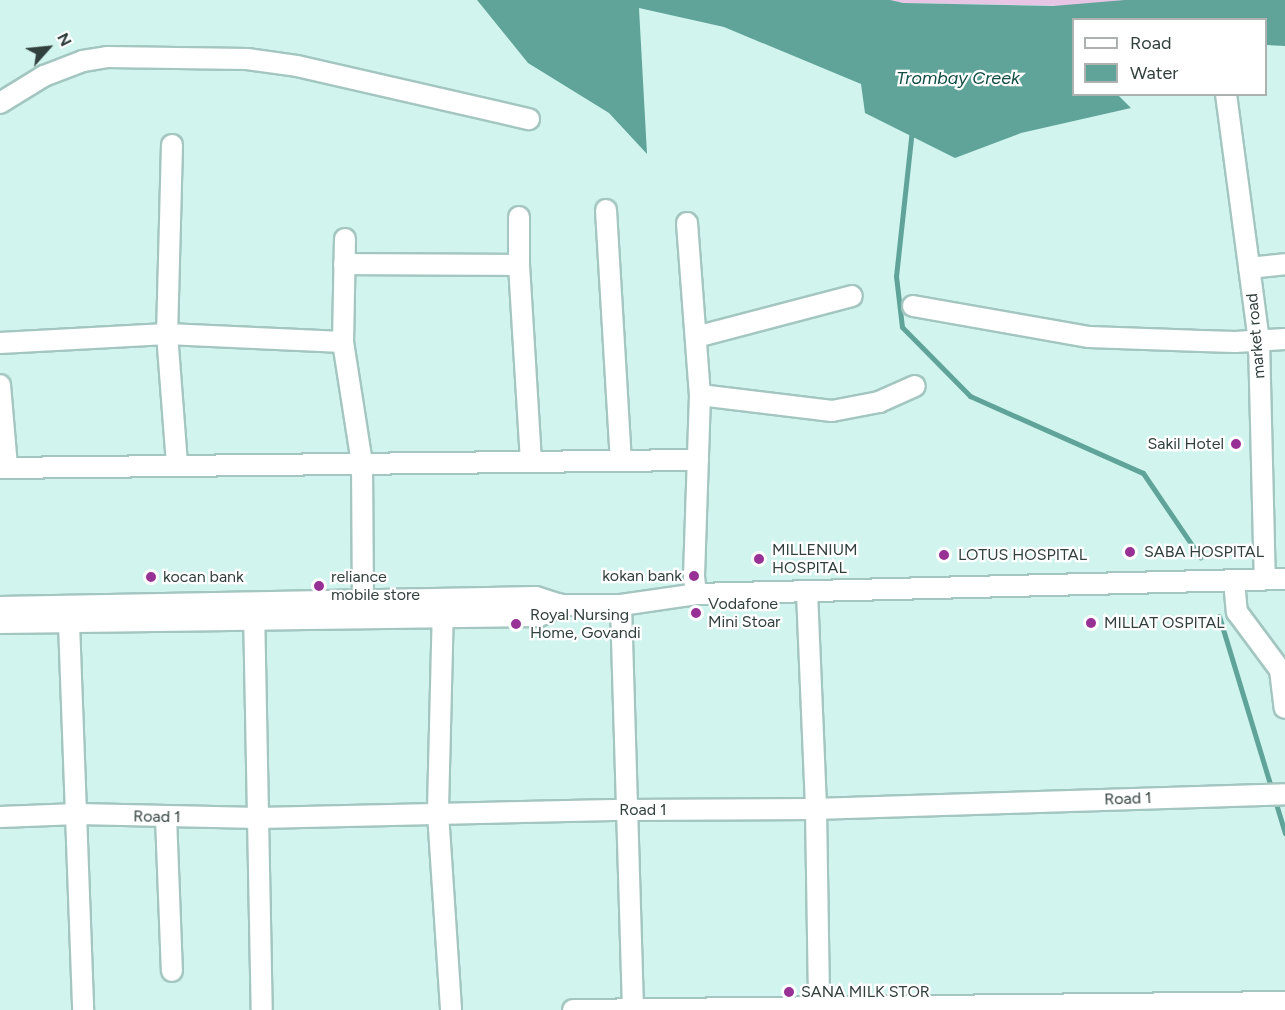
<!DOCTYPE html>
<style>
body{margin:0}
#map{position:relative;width:1285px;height:1010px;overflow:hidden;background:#d1f5ee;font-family:Figtree,sans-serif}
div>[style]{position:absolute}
.green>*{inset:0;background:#e7c5e4}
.water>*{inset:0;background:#60a499}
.stream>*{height:5px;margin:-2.5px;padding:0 2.5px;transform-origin:2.5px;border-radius:2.5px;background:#60a499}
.roads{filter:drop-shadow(2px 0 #a4c6c0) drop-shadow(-2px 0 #a4c6c0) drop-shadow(0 2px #a4c6c0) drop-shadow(0 -2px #a4c6c0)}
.minor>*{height:20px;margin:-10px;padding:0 10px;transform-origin:10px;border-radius:10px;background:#fff}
.dots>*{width:16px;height:16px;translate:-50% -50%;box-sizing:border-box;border:3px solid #fff;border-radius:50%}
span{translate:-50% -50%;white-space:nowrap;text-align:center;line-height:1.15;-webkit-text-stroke:4.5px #fff;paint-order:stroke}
.street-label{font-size:16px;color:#313f3d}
.poi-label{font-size:16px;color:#313f3d}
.right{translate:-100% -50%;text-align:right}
.left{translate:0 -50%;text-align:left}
.water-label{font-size:18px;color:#104d45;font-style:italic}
.legend{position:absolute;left:1072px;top:18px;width:195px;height:78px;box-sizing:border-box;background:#fff;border:2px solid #adb2b1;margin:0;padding:8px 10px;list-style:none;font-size:18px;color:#313f3d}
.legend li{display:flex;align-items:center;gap:12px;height:30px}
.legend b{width:30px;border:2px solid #adb2b1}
.north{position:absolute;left:18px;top:18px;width:60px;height:60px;-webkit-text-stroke:4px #fff;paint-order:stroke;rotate:63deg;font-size:16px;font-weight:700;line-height:24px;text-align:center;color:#313f3d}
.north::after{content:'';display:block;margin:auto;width:21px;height:27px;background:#313f3d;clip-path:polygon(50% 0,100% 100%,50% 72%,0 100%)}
</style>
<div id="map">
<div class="green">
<div style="clip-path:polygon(888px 0,1132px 0,1072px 6px,903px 3px)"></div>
</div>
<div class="water">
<div style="clip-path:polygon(477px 0,890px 0,903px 3px,1053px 6px,1125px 0,1285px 0,1285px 46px,1266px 45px,1266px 20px,1074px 20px,1074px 94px,1118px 95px,1131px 108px,1021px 133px,955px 158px,865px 113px,861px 84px,724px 27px,639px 8px,647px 154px,609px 113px,528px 63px)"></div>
</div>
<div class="stream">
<div style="left:912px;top:129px;width:148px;rotate:96.2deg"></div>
<div style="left:896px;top:276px;width:51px;rotate:83.3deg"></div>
<div style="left:902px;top:327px;width:97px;rotate:45.4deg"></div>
<div style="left:970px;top:396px;width:189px;rotate:24deg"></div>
<div style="left:1143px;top:473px;width:102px;rotate:55.8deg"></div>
<div style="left:1219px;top:616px;width:227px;rotate:73.1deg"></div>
</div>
<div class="roads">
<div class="minor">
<div style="left:1226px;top:94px;width:249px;rotate:82.4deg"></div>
<div style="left:1259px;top:341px;width:238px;rotate:88.6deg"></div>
<div style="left:0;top:103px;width:52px;rotate:-31.5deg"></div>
<div style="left:44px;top:76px;width:42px;rotate:-21deg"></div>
<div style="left:83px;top:61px;width:24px;rotate:-9deg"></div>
<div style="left:107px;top:57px;width:140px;rotate:0.8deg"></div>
<div style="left:247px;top:59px;width:50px;rotate:8deg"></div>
<div style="left:297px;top:66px;width:238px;rotate:12.9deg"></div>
<div style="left:172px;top:145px;width:189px;rotate:91.5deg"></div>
<div style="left:167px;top:334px;width:131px;rotate:85.6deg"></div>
<div style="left:606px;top:210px;width:250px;rotate:86.6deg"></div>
<div style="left:519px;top:217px;width:48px;rotate:90deg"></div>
<div style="left:519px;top:265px;width:196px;rotate:86.5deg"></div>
<div style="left:687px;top:223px;width:172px;rotate:85.7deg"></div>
<div style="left:700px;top:395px;width:181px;rotate:91.9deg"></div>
<div style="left:694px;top:576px;width:18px;rotate:84deg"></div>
<div style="left:345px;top:239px;width:103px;rotate:91.1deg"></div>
<div style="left:343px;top:342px;width:122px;rotate:81.1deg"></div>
<div style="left:362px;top:463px;width:150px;rotate:89.6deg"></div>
<div style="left:344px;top:264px;width:175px;rotate:0.3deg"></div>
<div style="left:1249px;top:268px;width:36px;rotate:-6deg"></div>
<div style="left:913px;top:306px;width:179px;rotate:10deg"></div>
<div style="left:1089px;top:337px;width:146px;rotate:2deg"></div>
<div style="left:1235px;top:342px;width:50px;rotate:-3.4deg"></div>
<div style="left:696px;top:337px;width:161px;rotate:-14.7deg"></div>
<div style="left:0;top:343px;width:167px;rotate:-3.1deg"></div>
<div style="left:167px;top:334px;width:176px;rotate:2.6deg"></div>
<div style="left:0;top:385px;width:82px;rotate:85.1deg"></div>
<div style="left:700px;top:395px;width:133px;rotate:6.9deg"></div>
<div style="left:832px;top:411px;width:48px;rotate:-10.8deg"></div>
<div style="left:879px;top:402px;width:39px;rotate:-24deg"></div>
<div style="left:0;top:468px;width:698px;rotate:-0.66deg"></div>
<div style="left:1234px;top:580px;width:32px;rotate:85deg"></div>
<div style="left:1237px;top:612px;width:72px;rotate:53.4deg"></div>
<div style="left:1280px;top:670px;width:38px;rotate:83deg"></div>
<div style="left:807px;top:592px;width:217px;rotate:87.6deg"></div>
<div style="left:816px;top:809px;width:201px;rotate:89.1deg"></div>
<div style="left:443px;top:605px;width:208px;rotate:91.4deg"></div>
<div style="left:438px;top:813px;width:197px;rotate:86.2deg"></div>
<div style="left:621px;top:605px;width:405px;rotate:88.3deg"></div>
<div style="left:0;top:607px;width:536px;rotate:-1.07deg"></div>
<div style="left:536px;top:597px;width:26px;rotate:18deg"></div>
<div style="left:561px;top:605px;width:60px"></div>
<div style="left:621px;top:605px;width:76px;rotate:-8.3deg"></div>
<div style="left:696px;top:594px;width:589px;rotate:-1.46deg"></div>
<div style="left:254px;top:608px;width:402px;rotate:88.9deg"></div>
<div style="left:0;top:623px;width:539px;rotate:-0.74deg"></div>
<div style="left:539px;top:616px;width:25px;rotate:-27deg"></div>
<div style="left:69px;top:623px;width:387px;rotate:87.9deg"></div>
<div style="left:0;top:817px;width:78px;rotate:-2.2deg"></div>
<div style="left:78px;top:814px;width:181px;rotate:1.3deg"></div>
<div style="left:259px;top:818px;width:366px;rotate:-1.3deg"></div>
<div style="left:625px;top:810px;width:191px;rotate:-0.3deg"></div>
<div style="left:816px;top:809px;width:469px;rotate:-1.8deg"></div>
<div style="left:166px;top:817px;width:154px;rotate:87.8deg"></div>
<div style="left:573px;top:1010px;width:712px;rotate:-0.64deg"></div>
</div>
</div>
<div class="dots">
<div style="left:1236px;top:444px;background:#983195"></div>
<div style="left:1130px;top:552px;background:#983195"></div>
<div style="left:944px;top:555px;background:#983195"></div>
<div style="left:759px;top:559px;background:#983195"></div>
<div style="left:694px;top:576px;background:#983195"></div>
<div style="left:151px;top:577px;background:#983195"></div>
<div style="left:319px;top:586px;background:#983195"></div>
<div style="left:696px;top:613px;background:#983195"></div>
<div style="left:1091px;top:623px;background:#983195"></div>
<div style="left:516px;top:624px;background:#983195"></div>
<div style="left:789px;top:992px;background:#983195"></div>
</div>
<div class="street-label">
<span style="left:1256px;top:336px;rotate:-95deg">market road</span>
<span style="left:1128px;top:799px;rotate:-2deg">Road 1</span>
<span style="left:643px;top:810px">Road 1</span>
<span style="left:157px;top:817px;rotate:1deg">Road 1</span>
</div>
<div class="poi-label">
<span class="right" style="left:1224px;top:444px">Sakil Hotel</span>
<span class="left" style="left:772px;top:559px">MILLENIUM<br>HOSPITAL</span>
<span class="left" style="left:1144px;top:552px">SABA HOSPITAL</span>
<span class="left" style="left:958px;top:555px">LOTUS HOSPITAL</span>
<span class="right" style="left:682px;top:576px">kokan bank</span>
<span class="left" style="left:163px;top:577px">kocan bank</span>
<span class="left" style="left:331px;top:586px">reliance<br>mobile store</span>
<span class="left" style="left:708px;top:613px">Vodafone<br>Mini Stoar</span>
<span class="left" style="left:530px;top:624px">Royal Nursing<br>Home, Govandi</span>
<span class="left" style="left:1104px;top:623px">MILLAT OSPITAL</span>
<span class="left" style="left:801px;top:992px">SANA MILK STOR</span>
</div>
<div class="water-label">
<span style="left:958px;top:78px">Trombay Creek</span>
</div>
<ul class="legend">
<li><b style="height:8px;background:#fff"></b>Road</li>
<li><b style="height:16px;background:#60a499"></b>Water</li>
</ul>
<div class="north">N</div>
</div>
